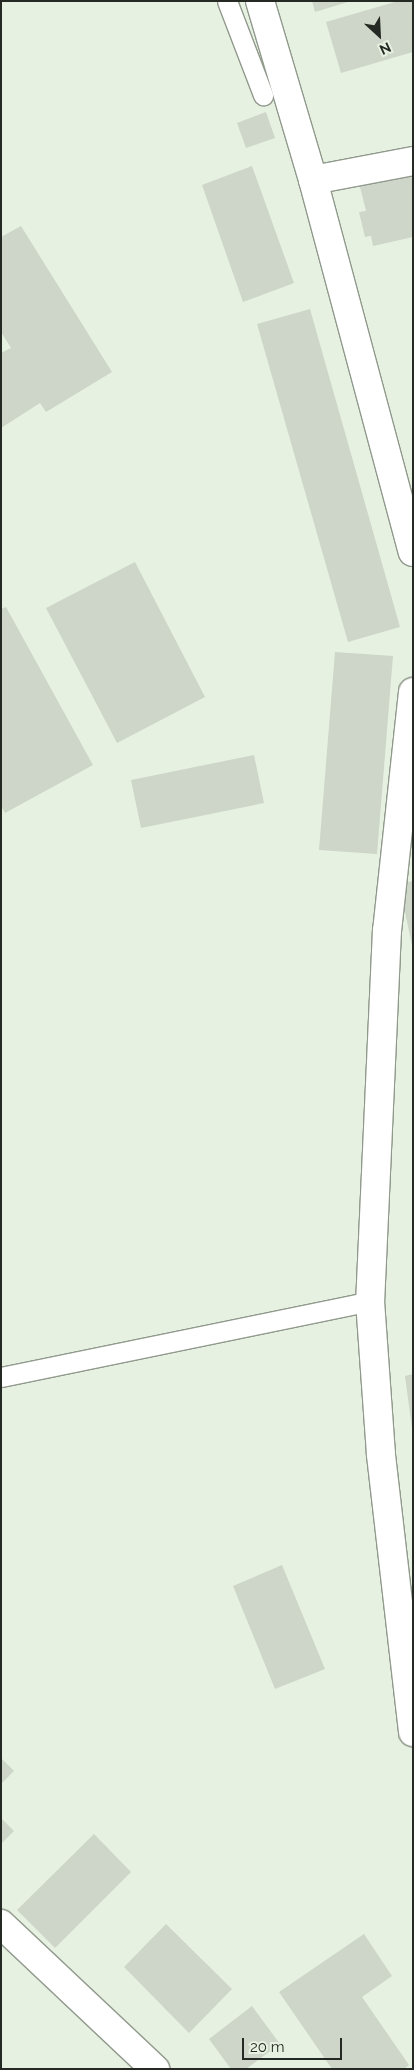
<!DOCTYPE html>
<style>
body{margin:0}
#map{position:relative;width:414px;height:2070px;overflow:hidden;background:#e7f1e2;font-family:Raleway,sans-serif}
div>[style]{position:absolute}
.building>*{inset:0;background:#cdd6c8}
.roads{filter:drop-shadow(1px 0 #90998c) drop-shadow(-1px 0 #90998c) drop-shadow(0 1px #90998c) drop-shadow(0 -1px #90998c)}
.service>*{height:19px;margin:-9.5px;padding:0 9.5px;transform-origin:9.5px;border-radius:9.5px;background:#fff}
.minor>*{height:28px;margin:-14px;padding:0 14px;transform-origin:14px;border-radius:14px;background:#fff}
span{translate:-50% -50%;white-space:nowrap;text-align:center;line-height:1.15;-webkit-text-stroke:4px #e7f1e2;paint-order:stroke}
.frame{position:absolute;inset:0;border:2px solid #252923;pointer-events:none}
.north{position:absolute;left:354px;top:10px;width:50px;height:50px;-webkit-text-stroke:4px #e7f1e2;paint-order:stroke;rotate:155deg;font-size:14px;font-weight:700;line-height:20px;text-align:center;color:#252923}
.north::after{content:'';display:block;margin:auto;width:18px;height:22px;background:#252923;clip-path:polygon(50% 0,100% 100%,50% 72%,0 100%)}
.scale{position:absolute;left:242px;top:2038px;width:100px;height:22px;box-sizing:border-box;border:2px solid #252923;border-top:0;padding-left:6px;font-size:15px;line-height:18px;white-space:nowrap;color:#252923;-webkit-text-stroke:4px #e7f1e2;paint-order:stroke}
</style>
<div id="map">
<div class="building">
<div style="clip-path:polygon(312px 1px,348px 1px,348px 2px,315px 12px)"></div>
<div style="clip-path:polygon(398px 1px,413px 1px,413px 52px,341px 73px,326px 22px)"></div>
<div style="clip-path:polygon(266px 112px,275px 138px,246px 148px,237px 123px)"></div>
<div style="clip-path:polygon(252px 166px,294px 283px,243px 302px,202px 185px)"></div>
<div style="clip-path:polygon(413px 171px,413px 237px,373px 246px,371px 236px,365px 237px,359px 212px,366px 211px,359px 183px)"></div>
<div style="clip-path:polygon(21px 226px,112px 372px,46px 412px,40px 403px,1px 428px,1px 353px,11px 348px,1px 332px,1px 237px)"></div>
<div style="clip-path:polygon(310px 309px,400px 627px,348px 642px,257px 324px)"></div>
<div style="clip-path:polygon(135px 562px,205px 697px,117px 743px,46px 608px)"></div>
<div style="clip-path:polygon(6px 607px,93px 765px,5px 813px,1px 806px,1px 609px)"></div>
<div style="clip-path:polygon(335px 652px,393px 656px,377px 854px,319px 850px)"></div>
<div style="clip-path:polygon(254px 755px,264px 803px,141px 828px,131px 780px)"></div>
<div style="clip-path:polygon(413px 881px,413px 945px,412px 945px,399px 884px)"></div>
<div style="clip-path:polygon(413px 1374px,413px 1428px,412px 1428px,405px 1376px)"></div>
<div style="clip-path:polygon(282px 1565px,325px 1669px,275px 1689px,233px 1586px)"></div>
<div style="clip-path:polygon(1px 1758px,14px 1771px,1px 1784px)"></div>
<div style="clip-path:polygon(1px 1818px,14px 1831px,1px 1844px)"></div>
<div style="clip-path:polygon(94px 1834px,131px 1872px,55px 1948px,17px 1910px)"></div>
<div style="clip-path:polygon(166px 1924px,232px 1989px,189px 2033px,124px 1967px)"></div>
<div style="clip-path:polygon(364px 1934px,392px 1976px,362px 1997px,409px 2065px,404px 2069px,332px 2069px,279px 1992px)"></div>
<div style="clip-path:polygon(252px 2006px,280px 2044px,246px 2069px,231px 2069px,209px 2039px)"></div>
</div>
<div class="roads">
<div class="service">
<div style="left:227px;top:1px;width:101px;rotate:69deg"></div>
<div style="left:1px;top:1377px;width:377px;rotate:-11.6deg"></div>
</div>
<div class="minor">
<div style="left:260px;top:1px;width:187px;rotate:73.5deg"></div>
<div style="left:313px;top:180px;width:385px;rotate:75deg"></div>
<div style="left:313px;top:180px;width:102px;rotate:-10.8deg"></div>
<div style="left:413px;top:692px;width:239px;rotate:96.2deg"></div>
<div style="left:387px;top:930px;width:371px;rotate:92.6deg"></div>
<div style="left:370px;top:1301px;width:154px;rotate:85.9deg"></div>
<div style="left:381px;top:1455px;width:279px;rotate:83.4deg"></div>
<div style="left:1px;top:1924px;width:212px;rotate:43.3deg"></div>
</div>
</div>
<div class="frame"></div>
<div class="north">N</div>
<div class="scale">20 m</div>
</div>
